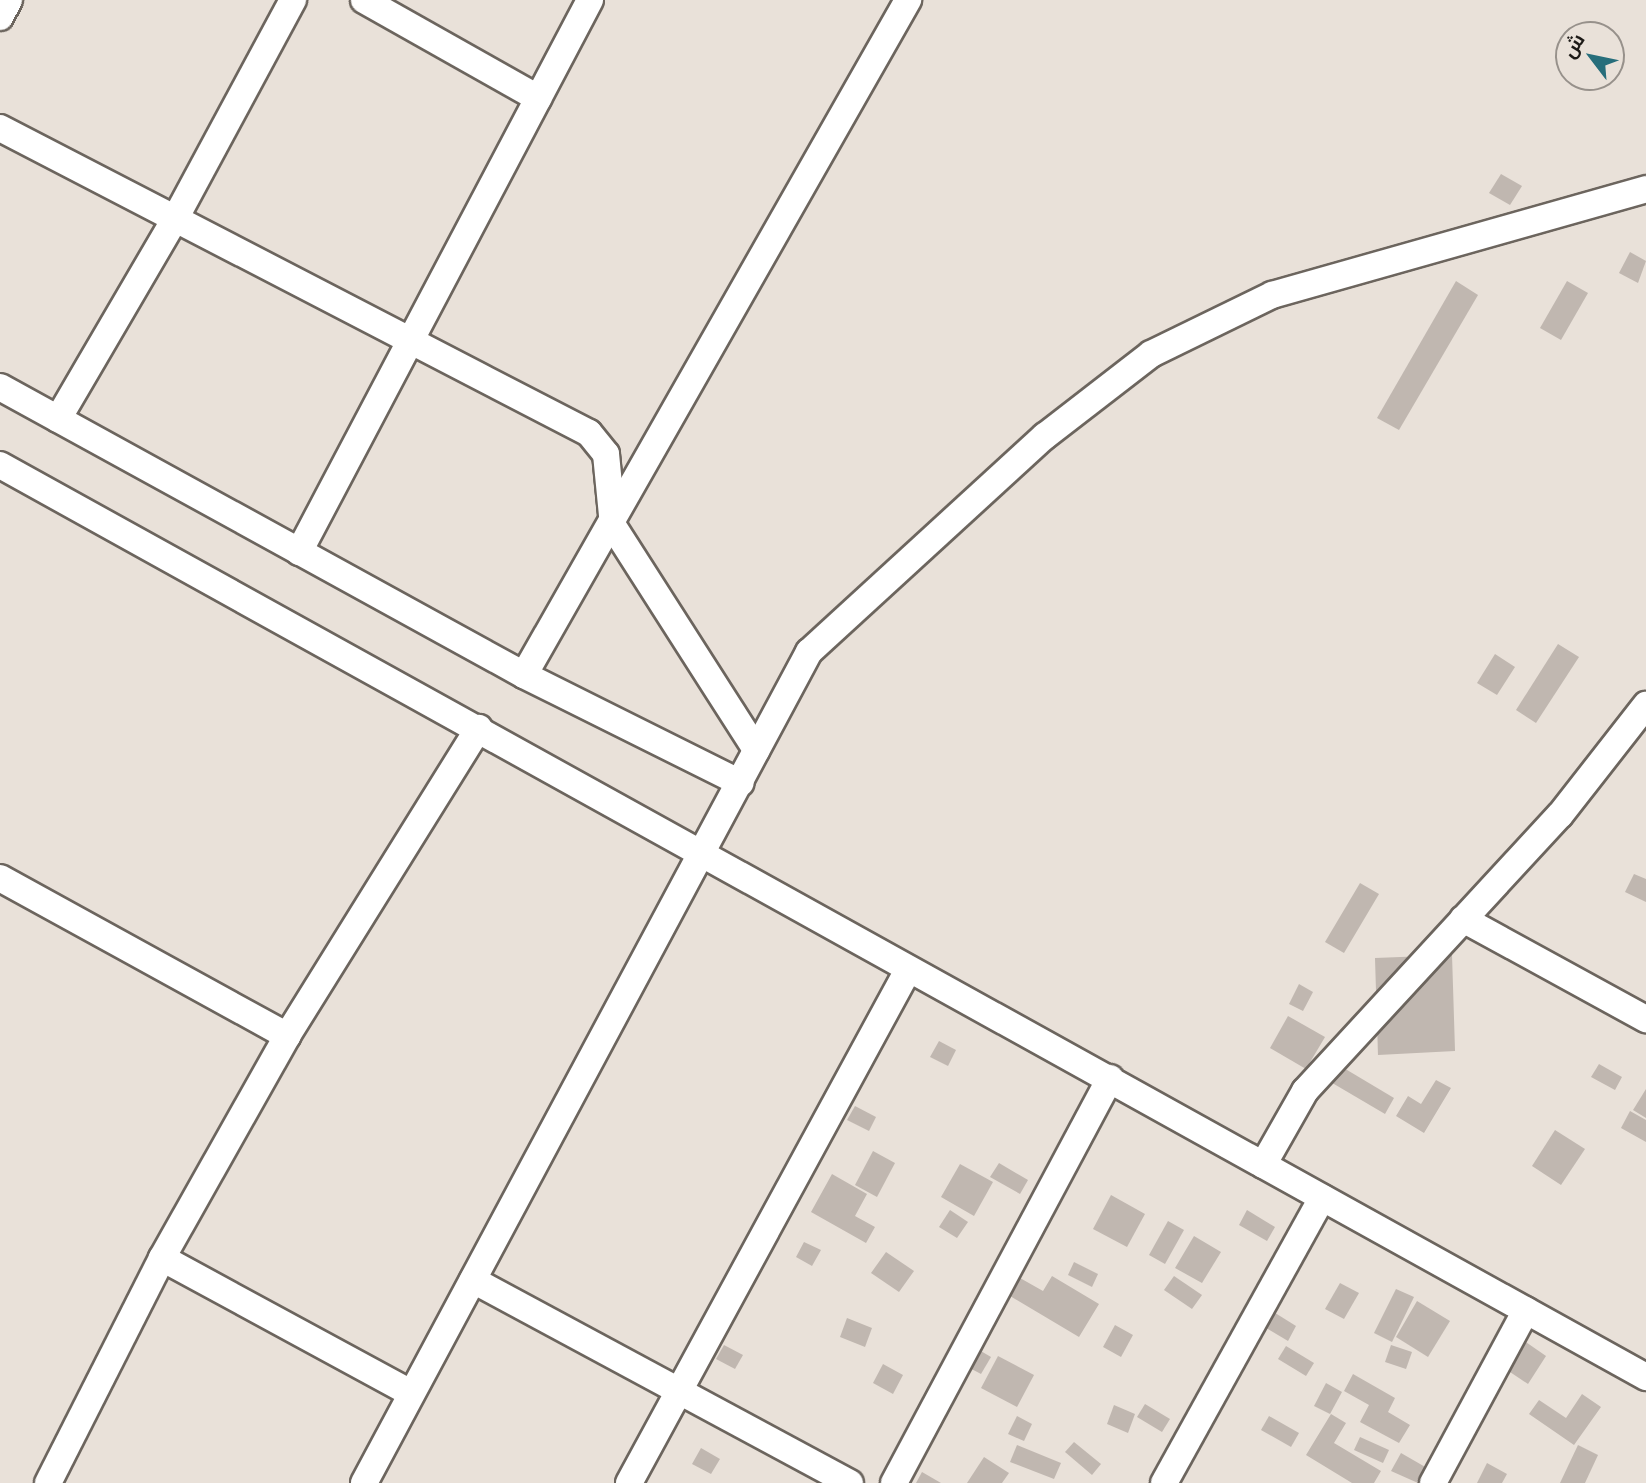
<!DOCTYPE html>
<meta charset="utf-8">
<style>
body{margin:0}
#map{position:relative;width:1646px;height:1483px;overflow:hidden;background:#e9e1d9;font-family:Jost,Cairo,sans-serif}
div>[style]{position:absolute}
.building>*{inset:0;background:#c0b7b0}
.roads{filter:drop-shadow(2px 0 #6c655e) drop-shadow(-2px 0 #6c655e) drop-shadow(0 2px #6c655e) drop-shadow(0 -2px #6c655e)}
.minor>*{height:26px;margin:-13px;padding:0 13px;transform-origin:13px;border-radius:13px;background:#fff}
span{translate:-50% -50%;white-space:nowrap;text-align:center;line-height:1.15;-webkit-text-stroke:5px #e9e1d9;paint-order:stroke}
.north{position:absolute;left:1555px;top:21px;width:70px;height:70px;box-sizing:border-box;background:#e9e1d9;border:2px solid #97918b;border-radius:50%;rotate:302deg;font-size:19px;font-weight:700;line-height:28px;text-align:center;color:#1d1a17}
.north::after{content:'';display:block;margin:auto;width:24px;height:32px;background:#276e7b;clip-path:polygon(50% 0,100% 100%,50% 72%,0 100%)}
</style>
<div id="map">
<div class="building">
<div style="clip-path:polygon(1501px 174px,1522px 186px,1510px 205px,1489px 193px)"></div>
<div style="clip-path:polygon(1630px 252px,1646px 261px,1638px 283px,1619px 273px)"></div>
<div style="clip-path:polygon(1456px 281px,1478px 295px,1399px 430px,1377px 418px)"></div>
<div style="clip-path:polygon(1567px 281px,1588px 293px,1561px 340px,1540px 328px)"></div>
<div style="clip-path:polygon(1558px 644px,1579px 657px,1536px 723px,1516px 710px)"></div>
<div style="clip-path:polygon(1495px 654px,1515px 667px,1497px 695px,1477px 683px)"></div>
<div style="clip-path:polygon(1634px 874px,1646px 879px,1646px 902px,1625px 892px)"></div>
<div style="clip-path:polygon(1360px 883px,1379px 894px,1344px 953px,1325px 942px)"></div>
<div style="clip-path:polygon(1452px 955px,1455px 1051px,1378px 1055px,1375px 958px)"></div>
<div style="clip-path:polygon(1299px 984px,1313px 992px,1303px 1011px,1289px 1004px)"></div>
<div style="clip-path:polygon(1288px 1016px,1325px 1037px,1306px 1069px,1270px 1048px)"></div>
<div style="clip-path:polygon(939px 1041px,956px 1050px,948px 1066px,930px 1057px)"></div>
<div style="clip-path:polygon(1327px 1058px,1394px 1098px,1385px 1114px,1317px 1074px)"></div>
<div style="clip-path:polygon(1599px 1064px,1622px 1077px,1615px 1090px,1591px 1077px)"></div>
<div style="clip-path:polygon(1436px 1080px,1451px 1088px,1424px 1133px,1396px 1116px,1408px 1096px,1421px 1104px)"></div>
<div style="clip-path:polygon(1646px 1089px,1646px 1118px,1633px 1110px)"></div>
<div style="clip-path:polygon(855px 1106px,876px 1117px,869px 1131px,847px 1120px)"></div>
<div style="clip-path:polygon(1630px 1111px,1646px 1120px,1646px 1142px,1621px 1128px)"></div>
<div style="clip-path:polygon(1555px 1130px,1585px 1149px,1561px 1185px,1532px 1166px)"></div>
<div style="clip-path:polygon(873px 1151px,895px 1163px,877px 1197px,855px 1185px)"></div>
<div style="clip-path:polygon(999px 1163px,1028px 1180px,1020px 1194px,990px 1177px)"></div>
<div style="clip-path:polygon(960px 1164px,993px 1182px,974px 1216px,941px 1197px)"></div>
<div style="clip-path:polygon(832px 1174px,867px 1194px,855px 1216px,875px 1227px,866px 1243px,811px 1212px)"></div>
<div style="clip-path:polygon(1111px 1195px,1145px 1214px,1127px 1247px,1093px 1229px)"></div>
<div style="clip-path:polygon(950px 1210px,968px 1222px,957px 1238px,939px 1227px)"></div>
<div style="clip-path:polygon(1247px 1210px,1275px 1227px,1267px 1241px,1239px 1225px)"></div>
<div style="clip-path:polygon(1168px 1221px,1184px 1230px,1165px 1264px,1149px 1255px)"></div>
<div style="clip-path:polygon(1194px 1236px,1221px 1252px,1202px 1283px,1175px 1268px)"></div>
<div style="clip-path:polygon(804px 1242px,821px 1250px,812px 1266px,796px 1257px)"></div>
<div style="clip-path:polygon(886px 1252px,914px 1271px,899px 1292px,871px 1273px)"></div>
<div style="clip-path:polygon(1074px 1262px,1098px 1274px,1092px 1287px,1068px 1275px)"></div>
<div style="clip-path:polygon(1052px 1276px,1099px 1304px,1079px 1337px,1010px 1296px,1020px 1278px,1043px 1291px)"></div>
<div style="clip-path:polygon(1174px 1276px,1202px 1295px,1192px 1309px,1164px 1290px)"></div>
<div style="clip-path:polygon(1340px 1283px,1359px 1293px,1344px 1319px,1325px 1309px)"></div>
<div style="clip-path:polygon(1396px 1289px,1414px 1297px,1392px 1342px,1374px 1333px)"></div>
<div style="clip-path:polygon(1417px 1301px,1450px 1321px,1428px 1357px,1396px 1337px)"></div>
<div style="clip-path:polygon(1272px 1311px,1296px 1326px,1288px 1341px,1263px 1326px)"></div>
<div style="clip-path:polygon(847px 1318px,872px 1328px,865px 1347px,840px 1337px)"></div>
<div style="clip-path:polygon(1115px 1325px,1133px 1335px,1121px 1357px,1103px 1347px)"></div>
<div style="clip-path:polygon(1523px 1340px,1546px 1356px,1528px 1384px,1504px 1368px)"></div>
<div style="clip-path:polygon(724px 1345px,743px 1355px,735px 1369px,716px 1359px)"></div>
<div style="clip-path:polygon(1391px 1345px,1412px 1352px,1406px 1369px,1385px 1362px)"></div>
<div style="clip-path:polygon(1286px 1346px,1314px 1363px,1306px 1376px,1278px 1359px)"></div>
<div style="clip-path:polygon(974px 1347px,991px 1357px,981px 1374px,964px 1365px)"></div>
<div style="clip-path:polygon(998px 1356px,1034px 1375px,1017px 1407px,981px 1388px)"></div>
<div style="clip-path:polygon(883px 1364px,903px 1375px,893px 1394px,873px 1383px)"></div>
<div style="clip-path:polygon(1353px 1374px,1395px 1398px,1388px 1412px,1410px 1425px,1399px 1443px,1360px 1422px,1369px 1405px,1344px 1391px)"></div>
<div style="clip-path:polygon(1326px 1383px,1342px 1392px,1330px 1414px,1314px 1406px)"></div>
<div style="clip-path:polygon(1582px 1394px,1601px 1407px,1574px 1445px,1529px 1414px,1539px 1400px,1566px 1418px)"></div>
<div style="clip-path:polygon(1145px 1404px,1170px 1419px,1162px 1432px,1137px 1417px)"></div>
<div style="clip-path:polygon(1114px 1405px,1135px 1414px,1128px 1433px,1107px 1424px)"></div>
<div style="clip-path:polygon(1331px 1414px,1346px 1423px,1334px 1443px,1381px 1471px,1374px 1483px,1352px 1483px,1306px 1455px)"></div>
<div style="clip-path:polygon(1017px 1416px,1032px 1424px,1024px 1441px,1008px 1434px)"></div>
<div style="clip-path:polygon(1269px 1416px,1299px 1433px,1291px 1447px,1261px 1430px)"></div>
<div style="clip-path:polygon(1360px 1437px,1389px 1450px,1383px 1463px,1354px 1450px)"></div>
<div style="clip-path:polygon(1074px 1442px,1101px 1464px,1092px 1475px,1065px 1452px)"></div>
<div style="clip-path:polygon(1017px 1445px,1061px 1463px,1054px 1479px,1010px 1462px)"></div>
<div style="clip-path:polygon(1578px 1445px,1598px 1455px,1585px 1483px,1560px 1483px)"></div>
<div style="clip-path:polygon(701px 1448px,720px 1459px,711px 1474px,692px 1464px)"></div>
<div style="clip-path:polygon(1401px 1453px,1427px 1468px,1418px 1483px,1391px 1471px)"></div>
<div style="clip-path:polygon(984px 1457px,1009px 1473px,1002px 1483px,967px 1483px)"></div>
<div style="clip-path:polygon(1487px 1463px,1507px 1474px,1502px 1483px,1477px 1483px)"></div>
<div style="clip-path:polygon(922px 1472px,941px 1483px,916px 1483px)"></div>
</div>
<div class="roads">
<div class="minor">
<div style="left:364px;top:0;width:200px;rotate:29.4deg"></div>
<div style="left:0;top:17px;width:19px;rotate:-62deg"></div>
<div style="left:0;top:128px;width:663px;rotate:27.38deg"></div>
<div style="left:589px;top:433px;width:27px;rotate:51deg"></div>
<div style="left:606px;top:454px;width:72px;rotate:84.4deg"></div>
<div style="left:613px;top:526px;width:266px;rotate:57.4deg"></div>
<div style="left:0;top:387px;width:598px;rotate:28.79deg"></div>
<div style="left:524px;top:675px;width:242px;rotate:26.5deg"></div>
<div style="left:58px;top:419px;width:232px;rotate:-59.7deg"></div>
<div style="left:175px;top:219px;width:249px;rotate:-61.7deg"></div>
<div style="left:0;top:465px;width:1882px;rotate:28.99deg"></div>
<div style="left:299px;top:552px;width:624px;rotate:-62.2deg"></div>
<div style="left:524px;top:675px;width:777px;rotate:-60.36deg"></div>
<div style="left:0;top:878px;width:328px;rotate:28.8deg"></div>
<div style="left:1463px;top:919px;width:209px;rotate:28.7deg"></div>
<div style="left:1263px;top:1165px;width:85px;rotate:-60.4deg"></div>
<div style="left:1305px;top:1091px;width:376px;rotate:-47.3deg"></div>
<div style="left:1560px;top:815px;width:140px;rotate:-52deg"></div>
<div style="left:162px;top:1258px;width:283px;rotate:28.5deg"></div>
<div style="left:473px;top:1280px;width:428px;rotate:28.3deg"></div>
<div style="left:48px;top:1483px;width:252px;rotate:-63.1deg"></div>
<div style="left:162px;top:1258px;width:255px;rotate:-60.6deg"></div>
<div style="left:287px;top:1036px;width:363px;rotate:-58.1deg"></div>
<div style="left:364px;top:1483px;width:943px;rotate:-61.83deg"></div>
<div style="left:809px;top:652px;width:320px;rotate:-42.5deg"></div>
<div style="left:1045px;top:436px;width:134px;rotate:-37.7deg"></div>
<div style="left:1151px;top:354px;width:135px;rotate:-26deg"></div>
<div style="left:1272px;top:295px;width:389px;rotate:-15.8deg"></div>
<div style="left:629px;top:1483px;width:584px;rotate:-61.46deg"></div>
<div style="left:894px;top:1483px;width:459px;rotate:-61.9deg"></div>
<div style="left:1164px;top:1483px;width:326px;rotate:-61deg"></div>
<div style="left:1433px;top:1483px;width:196px;rotate:-61.7deg"></div>
</div>
</div>
<div class="north">ش</div>
</div>
